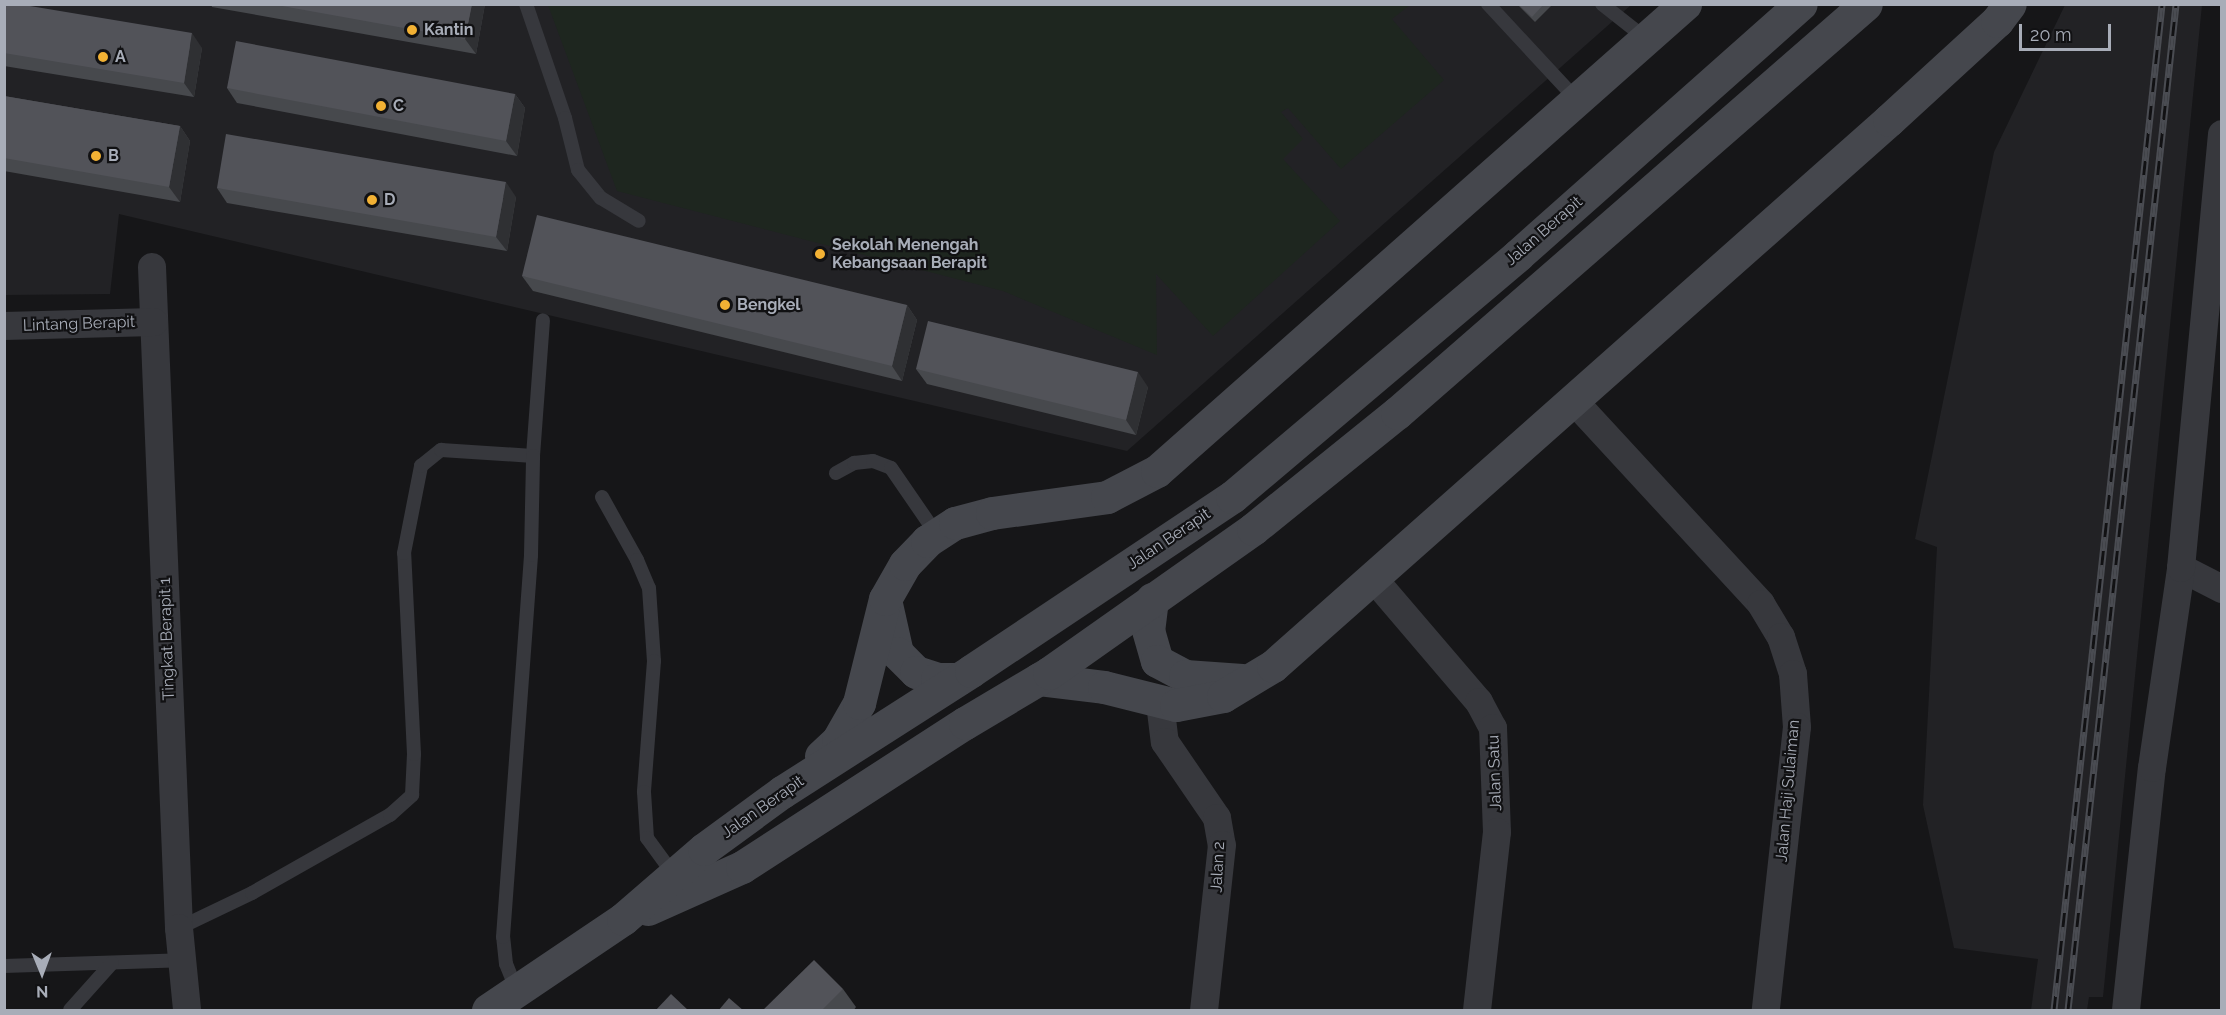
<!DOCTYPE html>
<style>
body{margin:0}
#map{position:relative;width:2226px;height:1015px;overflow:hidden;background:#161618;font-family:Raleway,sans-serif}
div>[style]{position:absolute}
.built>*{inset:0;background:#222225}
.green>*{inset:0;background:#1e261f}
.lane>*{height:14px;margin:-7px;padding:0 7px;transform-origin:7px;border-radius:7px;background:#37383d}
.street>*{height:28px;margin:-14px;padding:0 14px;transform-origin:14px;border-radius:14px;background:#37383d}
.secondary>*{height:33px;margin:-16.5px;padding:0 16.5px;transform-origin:16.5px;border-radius:16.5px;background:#45474d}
.rail>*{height:7px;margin-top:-3.5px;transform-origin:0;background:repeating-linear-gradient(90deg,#111113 0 14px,#4a4c52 0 28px);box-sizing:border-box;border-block:2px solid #4a4c52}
.wall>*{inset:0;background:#47494d}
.shaded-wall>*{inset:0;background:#2f3033}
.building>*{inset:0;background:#525359}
.dots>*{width:16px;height:16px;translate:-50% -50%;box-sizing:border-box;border:3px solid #111113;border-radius:50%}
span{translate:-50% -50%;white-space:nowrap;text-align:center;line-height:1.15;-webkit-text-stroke:4.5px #111113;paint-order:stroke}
.poi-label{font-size:16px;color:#a8adb8;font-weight:700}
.left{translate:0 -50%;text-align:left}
.street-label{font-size:16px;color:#a8adb8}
.frame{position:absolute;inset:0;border:6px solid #a8adb8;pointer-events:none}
.north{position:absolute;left:12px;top:943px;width:60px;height:60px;-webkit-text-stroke:4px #111113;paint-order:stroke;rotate:179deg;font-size:16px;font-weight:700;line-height:24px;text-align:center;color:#a8adb8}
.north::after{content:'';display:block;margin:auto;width:21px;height:27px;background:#a8adb8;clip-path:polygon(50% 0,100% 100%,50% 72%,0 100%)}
.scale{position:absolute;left:2019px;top:24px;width:92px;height:27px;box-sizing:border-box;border:3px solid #a8adb8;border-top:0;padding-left:8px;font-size:18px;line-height:21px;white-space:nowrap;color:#a8adb8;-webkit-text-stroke:4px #111113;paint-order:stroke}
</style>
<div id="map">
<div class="built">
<div style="clip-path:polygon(4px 5px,1631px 5px,1127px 451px,119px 214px,110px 294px,5px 295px)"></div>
<div style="clip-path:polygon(2065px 5px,2202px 5px,2103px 997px,2089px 997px,2087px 1010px,2031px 1010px,2038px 959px,1954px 948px,1923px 805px,1937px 547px,1915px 539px,1994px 152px)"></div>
</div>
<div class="green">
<div style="clip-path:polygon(548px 5px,1410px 5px,1392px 19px,1444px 80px,1341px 169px,1288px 108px,1281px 112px,1303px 139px,1283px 159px,1340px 221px,1213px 336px,1156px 274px,1157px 355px,1003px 291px,617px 191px)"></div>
</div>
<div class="lane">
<div style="left:526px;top:4px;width:120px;rotate:71.1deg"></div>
<div style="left:565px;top:118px;width:54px;rotate:76deg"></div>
<div style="left:578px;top:170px;width:36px;rotate:51deg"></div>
<div style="left:601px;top:198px;width:44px;rotate:31.2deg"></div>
<div style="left:1488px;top:4px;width:131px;rotate:47.2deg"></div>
<div style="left:1602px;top:4px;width:55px;rotate:38.3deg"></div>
<div style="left:836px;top:473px;width:21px;rotate:-29deg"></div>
<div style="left:854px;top:463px;width:19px;rotate:-6deg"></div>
<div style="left:873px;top:461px;width:19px;rotate:21deg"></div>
<div style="left:891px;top:468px;width:81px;rotate:55.5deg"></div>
<div style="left:602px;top:497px;width:72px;rotate:60.9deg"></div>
<div style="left:637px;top:560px;width:30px;rotate:67deg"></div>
<div style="left:649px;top:588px;width:73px;rotate:86.1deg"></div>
<div style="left:654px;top:661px;width:131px;rotate:94.4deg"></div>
<div style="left:644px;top:792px;width:46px;rotate:86.3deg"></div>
<div style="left:647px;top:838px;width:46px;rotate:53.9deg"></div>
<div style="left:179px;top:928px;width:81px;rotate:-25.6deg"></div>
<div style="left:252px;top:893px;width:159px;rotate:-29.5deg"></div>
<div style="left:390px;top:815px;width:30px;rotate:-42deg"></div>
<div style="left:412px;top:795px;width:41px;rotate:-87.2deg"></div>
<div style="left:414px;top:754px;width:201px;rotate:-92.8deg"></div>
<div style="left:404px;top:553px;width:89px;rotate:-78.9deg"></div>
<div style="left:421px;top:466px;width:26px;rotate:-39deg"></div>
<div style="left:441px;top:450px;width:92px;rotate:3.7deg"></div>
<div style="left:533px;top:456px;width:136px;rotate:-85.8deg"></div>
<div style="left:4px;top:966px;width:177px;rotate:-1.9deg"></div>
<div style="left:517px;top:991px;width:29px;rotate:-112deg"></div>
<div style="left:506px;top:964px;width:27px;rotate:-96deg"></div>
<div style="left:503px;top:937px;width:383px;rotate:-85.8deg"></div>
<div style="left:531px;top:555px;width:99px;rotate:-88.8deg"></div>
<div style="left:70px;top:1010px;width:63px;rotate:-48.2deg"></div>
</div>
<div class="street">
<div style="left:152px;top:267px;width:662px;rotate:87.66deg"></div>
<div style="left:179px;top:928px;width:82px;rotate:84.4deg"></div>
<div style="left:4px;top:326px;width:150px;rotate:-1.5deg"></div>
<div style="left:1573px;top:400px;width:277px;rotate:47.3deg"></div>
<div style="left:1761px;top:604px;width:39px;rotate:59deg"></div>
<div style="left:1781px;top:637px;width:39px;rotate:72deg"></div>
<div style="left:1793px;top:674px;width:53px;rotate:85.7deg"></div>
<div style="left:1797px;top:727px;width:285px;rotate:96.3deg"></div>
<div style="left:2181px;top:568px;width:46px;rotate:27.1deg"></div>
<div style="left:1373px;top:578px;width:163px;rotate:49.5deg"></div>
<div style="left:1479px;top:702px;width:30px;rotate:62deg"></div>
<div style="left:1493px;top:728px;width:104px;rotate:87.8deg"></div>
<div style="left:1497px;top:832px;width:179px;rotate:96.4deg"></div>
<div style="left:1160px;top:703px;width:39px;rotate:83deg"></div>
<div style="left:1165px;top:742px;width:92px;rotate:55.6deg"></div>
<div style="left:1217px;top:818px;width:27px;rotate:80deg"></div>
<div style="left:1222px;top:845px;width:166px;rotate:96.2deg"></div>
<div style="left:2126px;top:1010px;width:243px;rotate:-83.9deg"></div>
<div style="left:2152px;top:768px;width:202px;rotate:-81.7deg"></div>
<div style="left:2181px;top:568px;width:436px;rotate:-84.6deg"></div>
</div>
<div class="secondary">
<div style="left:1152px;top:599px;width:31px;rotate:97deg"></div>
<div style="left:1148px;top:630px;width:32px;rotate:74deg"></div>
<div style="left:1157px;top:661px;width:32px;rotate:28deg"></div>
<div style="left:1185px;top:676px;width:57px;rotate:4deg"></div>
<div style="left:886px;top:604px;width:50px;rotate:77.3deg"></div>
<div style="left:897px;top:653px;width:27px;rotate:45deg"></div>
<div style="left:916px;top:672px;width:22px;rotate:18deg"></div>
<div style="left:937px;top:679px;width:21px"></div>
<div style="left:1039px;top:679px;width:65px;rotate:7deg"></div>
<div style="left:1104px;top:687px;width:74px;rotate:14deg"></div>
<div style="left:1176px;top:705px;width:48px;rotate:-10.8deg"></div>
<div style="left:1223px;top:696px;width:58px;rotate:-31deg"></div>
<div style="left:1273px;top:666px;width:823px;rotate:-41.55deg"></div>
<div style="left:1889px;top:120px;width:147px;rotate:-42.5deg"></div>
<div style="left:1997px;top:21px;width:21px;rotate:-53deg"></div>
<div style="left:821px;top:756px;width:23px;rotate:-43deg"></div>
<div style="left:838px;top:740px;width:43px;rotate:-60.4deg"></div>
<div style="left:859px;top:703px;width:107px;rotate:-76deg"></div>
<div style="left:885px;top:599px;width:40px;rotate:-60.3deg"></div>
<div style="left:905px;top:564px;width:32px;rotate:-46deg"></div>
<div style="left:927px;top:541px;width:33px;rotate:-33deg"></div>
<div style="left:955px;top:523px;width:38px;rotate:-15deg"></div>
<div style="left:992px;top:513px;width:116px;rotate:-7.9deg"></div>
<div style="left:1107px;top:497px;width:56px;rotate:-27.5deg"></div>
<div style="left:1157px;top:471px;width:705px;rotate:-41.49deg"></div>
<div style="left:648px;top:909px;width:103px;rotate:-24.1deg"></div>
<div style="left:742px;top:867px;width:265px;rotate:-32.9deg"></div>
<div style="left:965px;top:723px;width:98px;rotate:-30.8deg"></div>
<div style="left:1049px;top:673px;width:250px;rotate:-35.2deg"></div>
<div style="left:1253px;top:529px;width:185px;rotate:-38.9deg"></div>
<div style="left:1397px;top:413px;width:622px;rotate:-41.09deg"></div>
<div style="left:488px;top:1010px;width:163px;rotate:-34deg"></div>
<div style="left:623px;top:919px;width:107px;rotate:-40.8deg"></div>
<div style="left:704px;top:849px;width:97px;rotate:-36.2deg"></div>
<div style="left:782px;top:792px;width:224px;rotate:-32.6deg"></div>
<div style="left:971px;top:671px;width:314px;rotate:-33.7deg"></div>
<div style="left:1232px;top:497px;width:375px;rotate:-40.2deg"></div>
<div style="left:1518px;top:255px;width:378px;rotate:-41.6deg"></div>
</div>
<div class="rail">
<div style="left:2054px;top:1010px;width:1012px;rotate:-83.87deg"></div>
<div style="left:2068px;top:1010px;width:1012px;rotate:-83.87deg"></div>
</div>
<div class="wall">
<div style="clip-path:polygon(4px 4px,202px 48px,194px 97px,4px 66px)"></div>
<div style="clip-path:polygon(211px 4px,485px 4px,476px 54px,212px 7px)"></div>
<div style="clip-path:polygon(1517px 4px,1553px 4px,1535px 22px)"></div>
<div style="clip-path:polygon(227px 88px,515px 94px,525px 108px,517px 156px,237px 103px)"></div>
<div style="clip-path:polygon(4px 96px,180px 126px,190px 141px,180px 202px,4px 171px)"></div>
<div style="clip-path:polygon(217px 188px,516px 197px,507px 251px,227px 203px)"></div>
<div style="clip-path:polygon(522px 276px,907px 305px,917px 320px,902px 381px,533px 291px)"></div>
<div style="clip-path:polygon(916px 369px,1148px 387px,1136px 435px,927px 384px)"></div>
<div style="clip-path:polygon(843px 989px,856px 1007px,853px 1011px,762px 1011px)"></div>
</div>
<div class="shaded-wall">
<div style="clip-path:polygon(472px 4px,485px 4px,476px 54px,465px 39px)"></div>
<div style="clip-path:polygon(192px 33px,202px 48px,194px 97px,184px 83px)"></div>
<div style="clip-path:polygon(515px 94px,525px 108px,517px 156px,506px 141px)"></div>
<div style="clip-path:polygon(180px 126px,190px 141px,180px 202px,169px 187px)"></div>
<div style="clip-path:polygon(506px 182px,516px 197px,507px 251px,496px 237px)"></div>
<div style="clip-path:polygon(907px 305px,917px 320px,902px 381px,892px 366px)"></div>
<div style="clip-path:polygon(1138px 372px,1148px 387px,1136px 435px,1126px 420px)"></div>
</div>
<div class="building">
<div style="clip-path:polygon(4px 4px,18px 4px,192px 33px,184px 83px,4px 53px)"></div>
<div style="clip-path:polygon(271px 4px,472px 4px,465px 39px)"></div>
<div style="clip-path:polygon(1518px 4px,1544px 4px,1532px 17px)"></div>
<div style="clip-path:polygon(236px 41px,515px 94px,506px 141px,227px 88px)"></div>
<div style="clip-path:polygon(4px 96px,180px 126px,169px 187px,4px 158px)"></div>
<div style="clip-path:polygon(226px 134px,506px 182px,496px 237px,217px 188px)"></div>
<div style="clip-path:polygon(537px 215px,907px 305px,892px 366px,522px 276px)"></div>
<div style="clip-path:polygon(928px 321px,1138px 372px,1126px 420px,916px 369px)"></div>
<div style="clip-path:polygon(814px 960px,843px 989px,821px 1011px,762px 1011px)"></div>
<div style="clip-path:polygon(671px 994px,689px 1011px,655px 1011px)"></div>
<div style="clip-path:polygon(729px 998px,744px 1011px,718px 1011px)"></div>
</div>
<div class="dots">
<div style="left:412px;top:30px;background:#f2b134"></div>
<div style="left:103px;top:57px;background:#f2b134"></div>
<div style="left:381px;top:106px;background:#f2b134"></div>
<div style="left:96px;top:156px;background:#f2b134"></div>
<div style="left:372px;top:200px;background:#f2b134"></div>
<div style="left:820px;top:254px;background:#f2b134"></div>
<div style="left:725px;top:305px;background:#f2b134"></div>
</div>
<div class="poi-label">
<span class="left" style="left:424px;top:30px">Kantin</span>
<span class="left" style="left:115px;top:57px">A</span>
<span class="left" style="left:393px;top:106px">C</span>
<span class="left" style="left:108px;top:156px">B</span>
<span class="left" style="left:384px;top:200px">D</span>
<span class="left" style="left:832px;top:254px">Sekolah Menengah<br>Kebangsaan Berapit</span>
<span class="left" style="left:737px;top:305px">Bengkel</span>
</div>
<div class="street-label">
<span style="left:1544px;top:231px;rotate:-41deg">Jalan Berapit</span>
<span style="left:79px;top:324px;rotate:-2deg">Lintang Berapit</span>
<span style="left:1169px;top:539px;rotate:-34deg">Jalan Berapit</span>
<span style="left:167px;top:639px;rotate:-92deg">Tingkat Berapit 1</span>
<span style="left:1495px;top:773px;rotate:-92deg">Jalan Satu</span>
<span style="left:1788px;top:791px;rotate:-85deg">Jalan Haji Sulaiman</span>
<span style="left:763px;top:807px;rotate:-35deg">Jalan Berapit</span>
<span style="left:1218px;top:867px;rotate:-87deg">Jalan 2</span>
</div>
<div class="frame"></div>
<div class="north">N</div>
<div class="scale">20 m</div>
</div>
